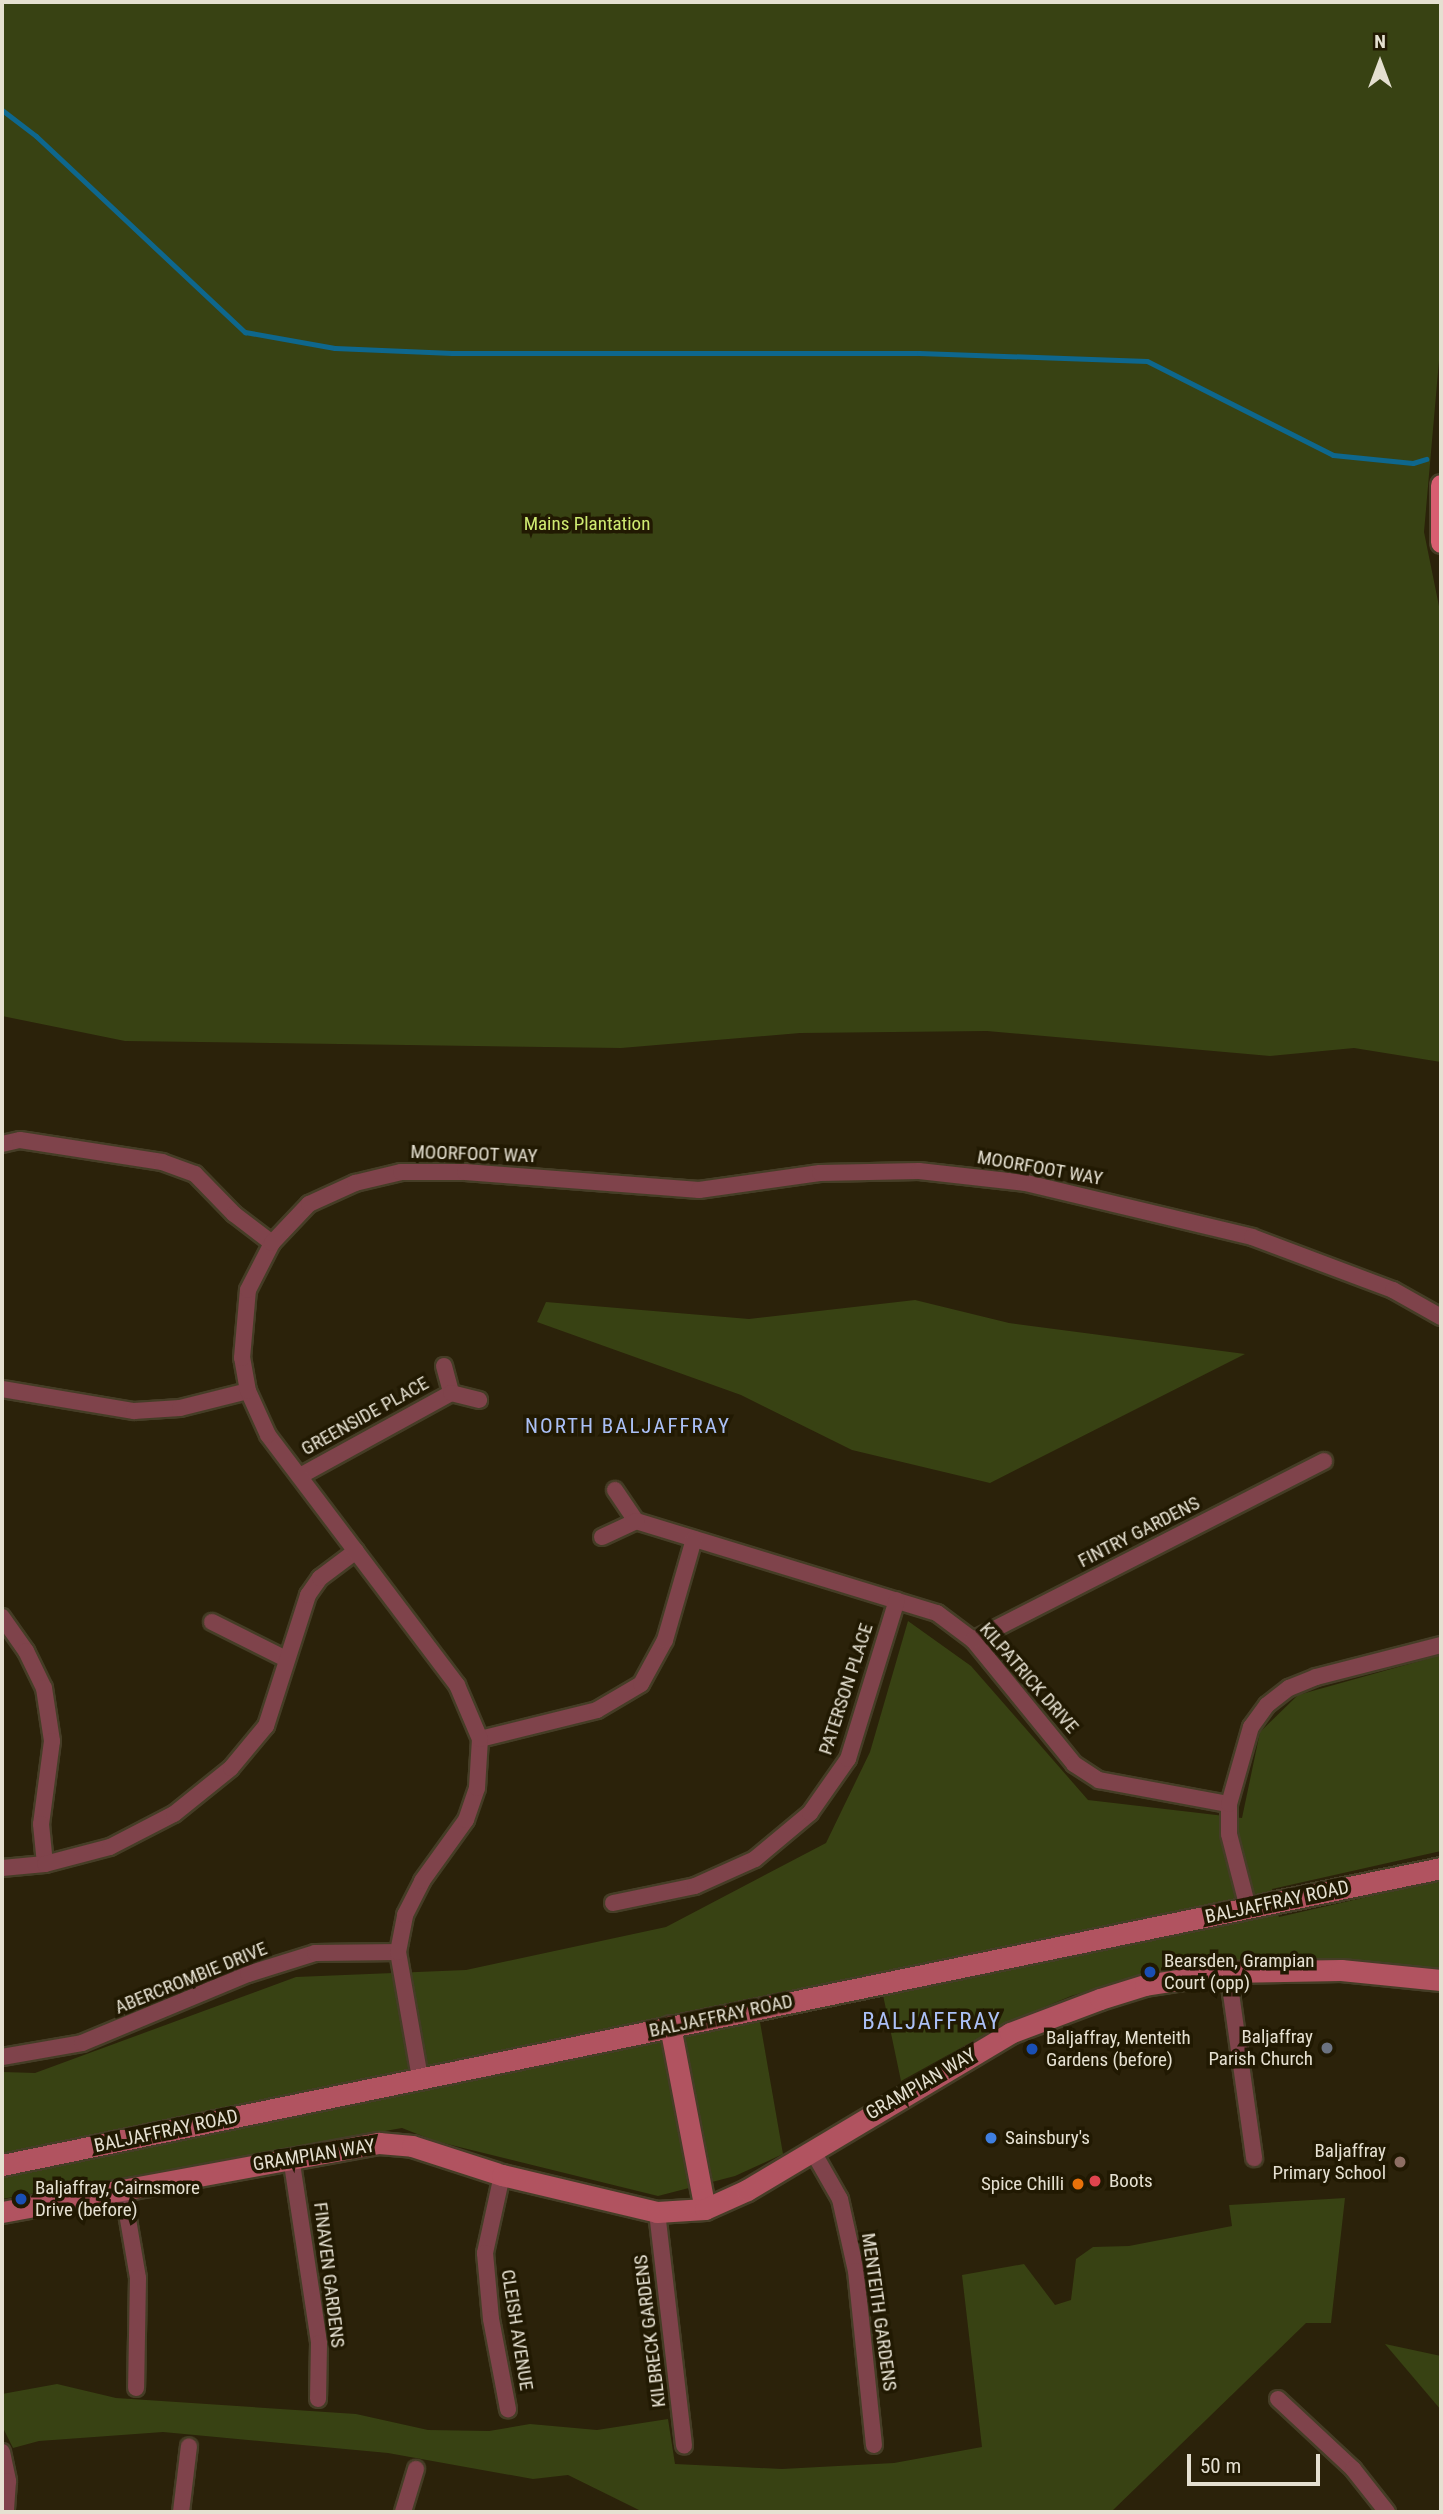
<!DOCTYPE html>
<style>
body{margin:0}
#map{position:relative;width:1443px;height:2514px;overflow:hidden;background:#2b220a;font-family:"Roboto Condensed",sans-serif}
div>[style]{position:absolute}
.green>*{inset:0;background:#384213}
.stream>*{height:5px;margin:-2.5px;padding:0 2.5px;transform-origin:2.5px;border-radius:2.5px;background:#0e678d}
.roads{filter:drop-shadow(2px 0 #453d26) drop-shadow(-2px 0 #453d26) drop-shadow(0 2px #453d26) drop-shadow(0 -2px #453d26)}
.street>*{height:16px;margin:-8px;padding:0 8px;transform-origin:8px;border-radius:8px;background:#7f434b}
.secondary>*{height:21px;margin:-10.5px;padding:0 10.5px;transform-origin:10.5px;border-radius:10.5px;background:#b15360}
.primary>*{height:21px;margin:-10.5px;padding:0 10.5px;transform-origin:10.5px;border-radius:10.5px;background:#d85e71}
.dots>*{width:19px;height:19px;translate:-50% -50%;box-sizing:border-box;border:4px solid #211902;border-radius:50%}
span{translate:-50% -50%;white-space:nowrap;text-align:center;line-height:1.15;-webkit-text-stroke:7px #211902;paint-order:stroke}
.park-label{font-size:19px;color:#cfeb71}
.street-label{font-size:19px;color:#e5e0d1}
.poi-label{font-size:19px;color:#e5e0d1}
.left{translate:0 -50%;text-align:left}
.right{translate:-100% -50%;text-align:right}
.neighbourhood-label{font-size:21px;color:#abc0f6;letter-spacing:2px}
.quarter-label{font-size:23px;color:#abc0f6;letter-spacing:2px}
.frame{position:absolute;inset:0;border:4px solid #e5e0d1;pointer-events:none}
.north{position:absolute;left:1345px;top:28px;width:70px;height:70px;-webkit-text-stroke:5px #211902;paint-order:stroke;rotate:0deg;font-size:19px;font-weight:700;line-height:28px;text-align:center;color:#e5e0d1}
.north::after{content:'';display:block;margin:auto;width:24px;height:32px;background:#e5e0d1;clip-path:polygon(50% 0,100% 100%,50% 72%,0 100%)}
.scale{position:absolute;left:1187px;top:2454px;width:133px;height:32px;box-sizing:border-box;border:4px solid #e5e0d1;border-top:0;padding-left:9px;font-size:21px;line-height:24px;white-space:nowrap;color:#e5e0d1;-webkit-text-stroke:5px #211902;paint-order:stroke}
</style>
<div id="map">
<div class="green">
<div style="clip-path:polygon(2px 2px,1441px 2px,1441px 338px,1424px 532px,1441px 616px,1441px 1062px,1354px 1048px,1270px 1056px,987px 1031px,800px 1033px,621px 1048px,125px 1041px,2px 1016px)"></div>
<div style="clip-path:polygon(915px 1300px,1009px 1323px,1245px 1354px,990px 1483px,852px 1450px,741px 1395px,537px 1322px,546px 1302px,749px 1319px)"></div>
<div style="clip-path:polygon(908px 1621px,971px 1666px,1088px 1800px,1242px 1818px,1260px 1732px,1298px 1695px,1441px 1655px,1441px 1851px,1272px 1889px,1279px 1917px,1441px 1880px,1441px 1969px,1369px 1962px,1244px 1960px,1140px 1976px,1071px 1996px,1002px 2025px,901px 2081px,883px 1995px,760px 2022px,783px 2154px,735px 2176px,658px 2196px,435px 2141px,402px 2128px,2px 2199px,2px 2072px,35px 2073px,296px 1977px,466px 1970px,666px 1927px,826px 1843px,870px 1752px)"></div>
<div style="clip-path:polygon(1345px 2198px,1331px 2323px,1306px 2323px,1111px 2512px,643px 2512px,568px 2475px,533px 2479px,388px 2453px,163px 2432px,39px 2441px,13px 2448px,2px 2426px,2px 2394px,57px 2384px,116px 2398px,356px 2414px,428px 2430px,489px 2431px,530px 2424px,597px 2430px,668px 2419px,675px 2464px,782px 2469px,894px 2463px,982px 2447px,962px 2275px,1024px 2264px,1055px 2305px,1071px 2300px,1076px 2259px,1093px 2247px,1129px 2246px,1232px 2226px,1229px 2205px)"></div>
<div style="clip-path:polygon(1385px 2344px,1441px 2356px,1441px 2410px)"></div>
</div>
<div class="stream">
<div style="left:2px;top:110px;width:43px;rotate:37.4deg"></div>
<div style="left:36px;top:136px;width:287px;rotate:43.2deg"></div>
<div style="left:245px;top:332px;width:91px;rotate:10.1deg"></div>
<div style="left:335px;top:348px;width:117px;rotate:2.4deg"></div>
<div style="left:452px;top:353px;width:467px"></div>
<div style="left:919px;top:353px;width:228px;rotate:2deg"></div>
<div style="left:1147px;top:361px;width:208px;rotate:26.8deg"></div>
<div style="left:1333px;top:455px;width:80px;rotate:5.7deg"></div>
<div style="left:1413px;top:463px;width:14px;rotate:-17deg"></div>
</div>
<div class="roads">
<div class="street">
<div style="left:2px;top:1144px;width:18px;rotate:-13deg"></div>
<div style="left:20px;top:1140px;width:144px;rotate:8.8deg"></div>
<div style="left:162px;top:1162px;width:35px;rotate:20deg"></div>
<div style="left:195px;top:1174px;width:56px;rotate:45.7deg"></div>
<div style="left:234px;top:1214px;width:48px;rotate:37.3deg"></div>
<div style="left:444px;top:1366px;width:28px;rotate:75deg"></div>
<div style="left:2px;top:1389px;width:134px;rotate:9.5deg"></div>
<div style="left:134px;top:1411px;width:46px;rotate:-3.7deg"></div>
<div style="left:180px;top:1408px;width:70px;rotate:-14deg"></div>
<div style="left:300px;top:1476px;width:172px;rotate:-28.8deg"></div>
<div style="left:451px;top:1393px;width:29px;rotate:14deg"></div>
<div style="left:615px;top:1490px;width:37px;rotate:56deg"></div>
<div style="left:636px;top:1521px;width:315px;rotate:17deg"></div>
<div style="left:937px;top:1613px;width:45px;rotate:36.9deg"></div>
<div style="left:973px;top:1640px;width:160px;rotate:50.8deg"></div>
<div style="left:1074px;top:1764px;width:30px;rotate:33deg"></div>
<div style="left:1099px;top:1780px;width:132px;rotate:10.5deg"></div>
<div style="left:602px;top:1537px;width:38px;rotate:-25deg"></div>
<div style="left:2px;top:1617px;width:42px;rotate:54.8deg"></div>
<div style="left:26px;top:1651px;width:41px;rotate:64.1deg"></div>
<div style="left:44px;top:1688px;width:54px;rotate:81.4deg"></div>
<div style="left:52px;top:1741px;width:84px;rotate:97.5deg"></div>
<div style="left:41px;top:1824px;width:40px;rotate:84.3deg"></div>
<div style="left:212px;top:1622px;width:80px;rotate:26.6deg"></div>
<div style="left:973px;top:1640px;width:394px;rotate:-27deg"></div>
<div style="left:480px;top:1739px;width:121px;rotate:-13.9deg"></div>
<div style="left:597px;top:1710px;width:51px;rotate:-30.6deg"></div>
<div style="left:641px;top:1684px;width:50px;rotate:-61.4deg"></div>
<div style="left:665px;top:1640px;width:105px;rotate:-74deg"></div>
<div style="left:2px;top:1868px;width:43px;rotate:-5.3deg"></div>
<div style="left:45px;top:1864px;width:67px;rotate:-14.7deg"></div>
<div style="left:110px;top:1847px;width:72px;rotate:-27.3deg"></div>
<div style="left:174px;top:1814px;width:73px;rotate:-38.9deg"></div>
<div style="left:231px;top:1768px;width:55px;rotate:-50.2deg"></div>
<div style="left:266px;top:1726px;width:138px;rotate:-72.2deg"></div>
<div style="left:308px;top:1595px;width:21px;rotate:-55deg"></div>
<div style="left:320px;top:1578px;width:45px;rotate:-36.9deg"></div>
<div style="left:613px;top:1903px;width:84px;rotate:-11.7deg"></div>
<div style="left:695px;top:1886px;width:66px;rotate:-24.2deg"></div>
<div style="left:755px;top:1859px;width:72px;rotate:-39.9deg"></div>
<div style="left:810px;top:1813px;width:66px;rotate:-54.9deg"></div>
<div style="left:848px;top:1759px;width:166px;rotate:-72.9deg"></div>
<div style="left:1248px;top:1908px;width:76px;rotate:-104.4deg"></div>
<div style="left:1229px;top:1834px;width:30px;rotate:-90deg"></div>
<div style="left:1229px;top:1804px;width:80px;rotate:-74.1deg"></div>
<div style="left:1251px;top:1727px;width:27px;rotate:-54deg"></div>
<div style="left:1267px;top:1705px;width:28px;rotate:-38deg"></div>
<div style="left:1289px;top:1688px;width:29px;rotate:-22deg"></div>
<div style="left:1316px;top:1677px;width:129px;rotate:-14.4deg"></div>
<div style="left:1228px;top:1972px;width:188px;rotate:82deg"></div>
<div style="left:2px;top:2057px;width:81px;rotate:-9.9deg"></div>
<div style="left:82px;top:2043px;width:180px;rotate:-22.6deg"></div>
<div style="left:248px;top:1974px;width:70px;rotate:-17.4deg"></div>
<div style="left:315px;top:1953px;width:83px;rotate:-0.7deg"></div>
<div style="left:420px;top:2078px;width:128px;rotate:-99.9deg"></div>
<div style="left:398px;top:1952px;width:38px;rotate:-79deg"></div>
<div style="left:405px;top:1915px;width:38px;rotate:-63deg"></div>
<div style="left:422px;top:1881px;width:75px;rotate:-54.2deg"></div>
<div style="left:466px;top:1820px;width:34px;rotate:-71deg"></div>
<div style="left:477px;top:1788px;width:49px;rotate:-86.5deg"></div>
<div style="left:480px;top:1739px;width:59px;rotate:-113.1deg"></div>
<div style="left:457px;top:1685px;width:313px;rotate:-127.1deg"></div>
<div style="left:268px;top:1435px;width:48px;rotate:-114.4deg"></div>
<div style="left:248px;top:1391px;width:34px;rotate:-100deg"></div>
<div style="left:242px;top:1358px;width:68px;rotate:-85deg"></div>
<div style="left:248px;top:1290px;width:53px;rotate:-62.9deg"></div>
<div style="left:272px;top:1243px;width:54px;rotate:-46.5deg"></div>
<div style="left:309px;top:1204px;width:51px;rotate:-24.5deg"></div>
<div style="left:355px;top:1183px;width:47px;rotate:-13.4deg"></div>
<div style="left:401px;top:1172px;width:64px"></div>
<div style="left:465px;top:1172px;width:235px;rotate:4.4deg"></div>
<div style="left:699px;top:1190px;width:122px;rotate:-8deg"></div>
<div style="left:820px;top:1173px;width:99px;rotate:-1.2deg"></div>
<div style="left:919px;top:1171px;width:108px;rotate:6.4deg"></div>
<div style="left:1026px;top:1183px;width:232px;rotate:13.4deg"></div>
<div style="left:1252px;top:1237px;width:151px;rotate:20.6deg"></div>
<div style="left:1393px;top:1290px;width:55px;rotate:29.4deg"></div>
<div style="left:812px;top:2150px;width:56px;rotate:60.3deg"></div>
<div style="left:840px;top:2199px;width:74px;rotate:77.5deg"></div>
<div style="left:856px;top:2271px;width:175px;rotate:84.1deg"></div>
<div style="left:291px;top:2157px;width:188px;rotate:81.4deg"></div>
<div style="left:319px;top:2343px;width:56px;rotate:91deg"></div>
<div style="left:502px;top:2175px;width:80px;rotate:102.3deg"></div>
<div style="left:485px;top:2253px;width:66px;rotate:84.8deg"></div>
<div style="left:491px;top:2319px;width:92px;rotate:79.3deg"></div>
<div style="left:123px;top:2190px;width:89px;rotate:80.3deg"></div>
<div style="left:138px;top:2278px;width:110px;rotate:91deg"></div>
<div style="left:657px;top:2212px;width:235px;rotate:83.4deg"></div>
<div style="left:1278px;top:2399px;width:103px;rotate:43deg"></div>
<div style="left:1353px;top:2469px;width:55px;rotate:51.7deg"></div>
<div style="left:2px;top:2452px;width:30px;rotate:78deg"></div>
<div style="left:8px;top:2481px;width:31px;rotate:94deg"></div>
<div style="left:181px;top:2512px;width:66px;rotate:-83.1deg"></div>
<div style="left:403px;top:2512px;width:45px;rotate:-73.2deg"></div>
</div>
<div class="secondary">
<div style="left:670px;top:2026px;width:186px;rotate:79.2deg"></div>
<div style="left:2px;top:2165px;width:1469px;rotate:-11.66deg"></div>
<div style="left:2px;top:2212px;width:383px;rotate:-10.4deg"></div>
<div style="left:379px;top:2143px;width:33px;rotate:5deg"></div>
<div style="left:412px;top:2146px;width:95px;rotate:17.9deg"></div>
<div style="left:502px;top:2175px;width:159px;rotate:13.4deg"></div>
<div style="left:657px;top:2212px;width:48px;rotate:-3.6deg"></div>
<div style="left:705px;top:2209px;width:46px;rotate:-24.3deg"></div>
<div style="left:747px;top:2190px;width:306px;rotate:-30.8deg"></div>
<div style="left:1010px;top:2033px;width:96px;rotate:-20.7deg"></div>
<div style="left:1100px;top:1999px;width:47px;rotate:-17.3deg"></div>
<div style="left:1145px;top:1985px;width:84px;rotate:-8.9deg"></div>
<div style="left:1228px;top:1972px;width:113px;rotate:-1deg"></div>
<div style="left:1341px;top:1970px;width:100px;rotate:5.7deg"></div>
</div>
<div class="primary">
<div style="left:1441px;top:485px;width:57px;rotate:90deg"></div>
</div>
</div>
<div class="dots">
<div style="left:1150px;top:1972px;background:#1a4fb4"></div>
<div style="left:1327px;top:2048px;background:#6b7280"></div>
<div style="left:1032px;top:2049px;background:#1a4fb4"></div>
<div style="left:991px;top:2138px;background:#3f7fe0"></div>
<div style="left:1400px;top:2162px;background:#8d6e63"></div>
<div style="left:1095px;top:2181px;background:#e0444e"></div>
<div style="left:1078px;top:2184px;background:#e8710a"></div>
<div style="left:21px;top:2199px;background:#1a4fb4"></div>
</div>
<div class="park-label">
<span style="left:587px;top:524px">Mains Plantation</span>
</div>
<div class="street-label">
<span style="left:474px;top:1154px;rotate:2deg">MOORFOOT WAY</span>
<span style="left:1040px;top:1168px;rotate:10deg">MOORFOOT WAY</span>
<span style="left:365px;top:1416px;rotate:-29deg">GREENSIDE PLACE</span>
<span style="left:1139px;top:1532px;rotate:-27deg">FINTRY GARDENS</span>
<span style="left:1029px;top:1678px;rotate:49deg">KILPATRICK DRIVE</span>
<span style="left:846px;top:1689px;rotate:-72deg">PATERSON PLACE</span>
<span style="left:1277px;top:1902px;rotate:-12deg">BALJAFFRAY ROAD</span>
<span style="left:191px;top:1978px;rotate:-22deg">ABERCROMBIE DRIVE</span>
<span style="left:721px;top:2016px;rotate:-12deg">BALJAFFRAY ROAD</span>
<span style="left:921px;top:2084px;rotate:-30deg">GRAMPIAN WAY</span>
<span style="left:166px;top:2131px;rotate:-12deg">BALJAFFRAY ROAD</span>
<span style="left:314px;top:2155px;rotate:-9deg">GRAMPIAN WAY</span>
<span style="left:329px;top:2275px;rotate:83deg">FINAVEN GARDENS</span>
<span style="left:879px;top:2312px;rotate:82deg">MENTEITH GARDENS</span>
<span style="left:517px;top:2330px;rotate:81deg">CLEISH AVENUE</span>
<span style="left:650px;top:2331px;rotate:-97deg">KILBRECK GARDENS</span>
</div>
<div class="poi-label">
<span class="left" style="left:1164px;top:1972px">Bearsden, Grampian<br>Court (opp)</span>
<span class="right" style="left:1313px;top:2048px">Baljaffray<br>Parish Church</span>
<span class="left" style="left:1046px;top:2049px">Baljaffray, Menteith<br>Gardens (before)</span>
<span class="left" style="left:1005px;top:2138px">Sainsbury's</span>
<span class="right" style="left:1386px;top:2162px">Baljaffray<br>Primary School</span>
<span class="left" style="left:1109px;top:2181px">Boots</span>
<span class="right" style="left:1064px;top:2184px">Spice Chilli</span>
<span class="left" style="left:35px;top:2199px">Baljaffray, Cairnsmore<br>Drive (before)</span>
</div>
<div class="neighbourhood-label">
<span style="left:628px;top:1426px">NORTH BALJAFFRAY</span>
</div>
<div class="quarter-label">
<span style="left:932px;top:2022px">BALJAFFRAY</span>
</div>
<div class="frame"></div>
<div class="north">N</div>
<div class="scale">50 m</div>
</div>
